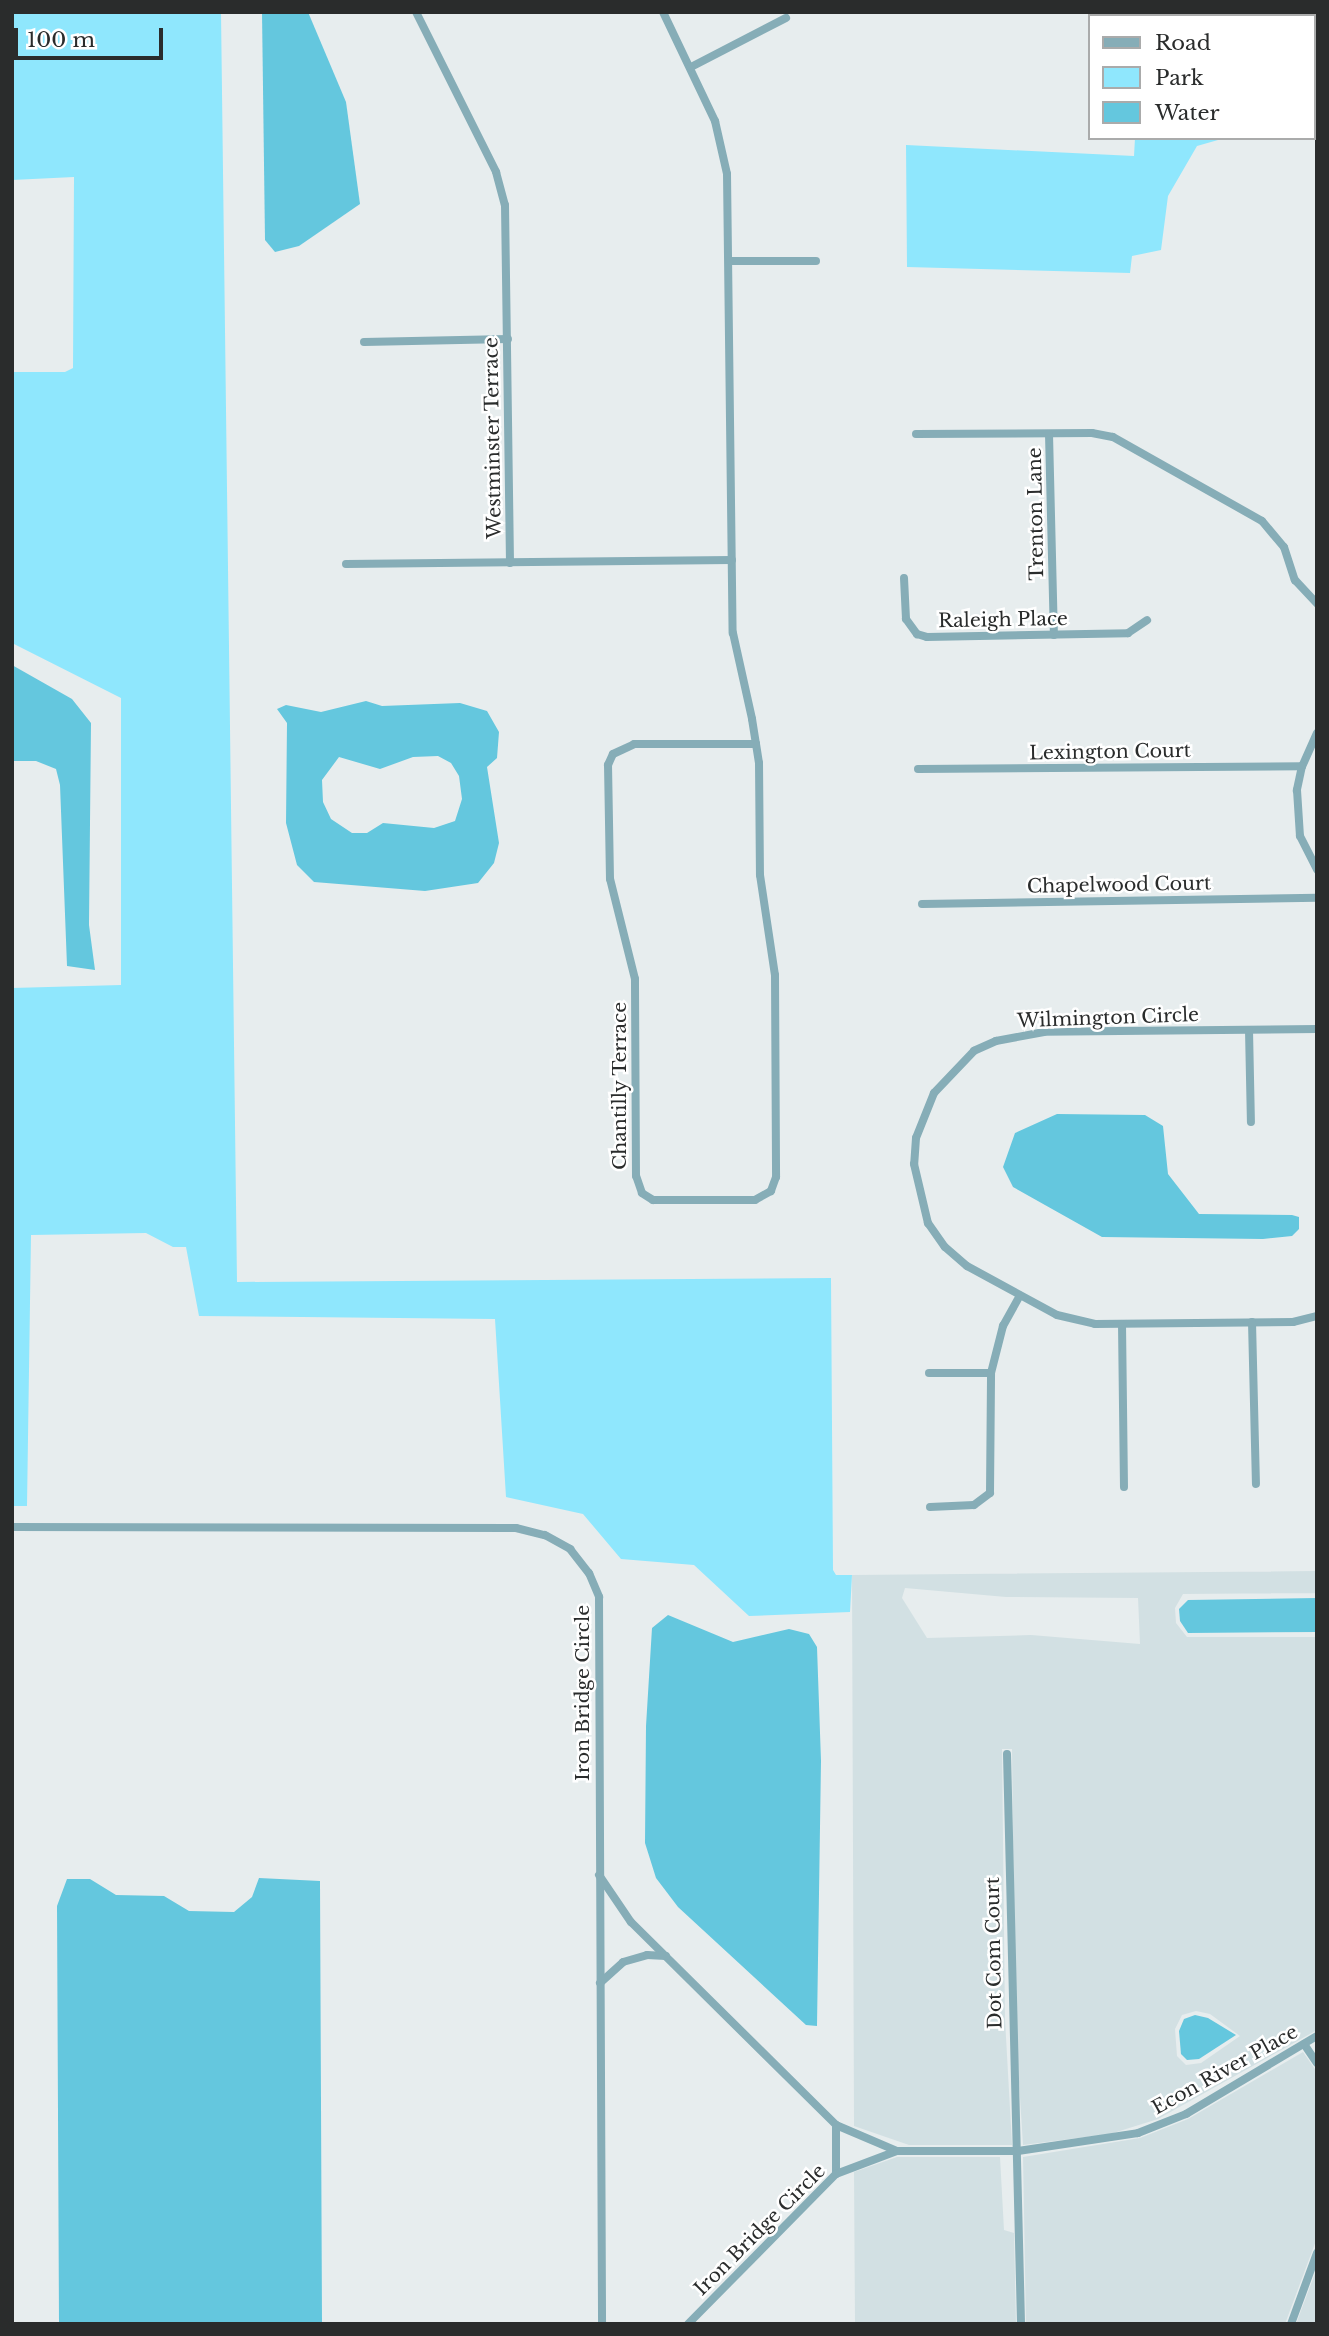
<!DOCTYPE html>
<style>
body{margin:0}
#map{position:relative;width:1329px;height:2336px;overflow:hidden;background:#e7edee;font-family:"Libre Baskerville",serif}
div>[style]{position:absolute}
.built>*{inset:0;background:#d2e0e3}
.green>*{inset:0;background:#8fe7fd}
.water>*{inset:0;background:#64c7de}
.minor>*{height:8px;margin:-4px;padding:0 4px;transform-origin:4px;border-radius:4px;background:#86adb7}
span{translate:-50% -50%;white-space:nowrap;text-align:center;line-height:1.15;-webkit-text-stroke:5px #fff;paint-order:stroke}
.street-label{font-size:19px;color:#2a2c2c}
.frame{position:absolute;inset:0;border:14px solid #2a2c2c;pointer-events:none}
.legend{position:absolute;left:1088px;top:14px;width:228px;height:126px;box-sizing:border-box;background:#fff;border:2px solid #aaabab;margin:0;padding:9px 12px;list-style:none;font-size:21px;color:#2a2c2c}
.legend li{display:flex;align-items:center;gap:14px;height:35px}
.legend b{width:35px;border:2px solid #aaabab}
.scale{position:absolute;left:14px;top:28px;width:149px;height:32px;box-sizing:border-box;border:4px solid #2a2c2c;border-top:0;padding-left:9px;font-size:21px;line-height:24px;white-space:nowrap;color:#2a2c2c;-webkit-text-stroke:5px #fff;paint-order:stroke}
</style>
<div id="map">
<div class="built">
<div style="clip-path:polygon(evenodd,1317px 1571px,1317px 1593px,1183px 1594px,1175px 1608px,1176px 1623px,1187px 1637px,1317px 1637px,1317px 2030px,1158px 2119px,1110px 2134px,1023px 2145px,1015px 2018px,1012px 1749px,1002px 1749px,1005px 2019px,1012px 2145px,909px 2145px,854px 2126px,852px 1575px,1317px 1571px,905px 1588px,1006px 1597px,1138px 1598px,1140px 1644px,1031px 1635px,927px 1638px,902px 1598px,905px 1588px,1317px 1571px,1196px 2011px,1210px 2014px,1240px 2036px,1201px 2063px,1186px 2065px,1177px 2056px,1175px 2029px,1182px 2015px,1196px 2011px)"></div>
<div style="clip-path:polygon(1303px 2052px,1317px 2072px,1317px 2238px,1285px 2324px,1026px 2324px,1023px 2157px,1140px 2138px,1188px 2119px)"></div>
<div style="clip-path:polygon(897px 2157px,1000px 2157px,1004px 2230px,1014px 2233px,1016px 2324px,855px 2324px,854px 2172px)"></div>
<div style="clip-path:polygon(1317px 2268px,1317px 2324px,1296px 2324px)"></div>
</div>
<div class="green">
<div style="clip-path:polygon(12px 12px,221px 12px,237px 1282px,831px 1278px,833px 1570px,836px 1575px,852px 1575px,850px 1612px,749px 1616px,694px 1565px,621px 1559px,583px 1514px,506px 1497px,495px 1319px,199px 1316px,186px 1247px,173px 1247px,146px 1233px,31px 1235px,27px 1506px,12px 1506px,12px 988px,121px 985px,121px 698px,12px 643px,12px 372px,65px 372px,73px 368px,74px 177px,12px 180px)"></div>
<div style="clip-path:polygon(1135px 138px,1225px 138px,1197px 146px,1168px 196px,1161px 250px,1132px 256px,1130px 273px,907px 267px,906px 145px,1134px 156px)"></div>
</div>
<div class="water">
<div style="clip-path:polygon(262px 12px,308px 12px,346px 102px,360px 204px,299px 246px,275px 252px,265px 240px)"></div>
<div style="clip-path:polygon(12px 665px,72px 699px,91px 723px,89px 925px,95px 970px,67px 966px,60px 785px,56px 769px,36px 761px,12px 761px)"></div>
<div style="clip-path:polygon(evenodd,366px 701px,382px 706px,460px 703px,487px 711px,499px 732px,497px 758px,487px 767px,499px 843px,494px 863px,478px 883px,425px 891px,314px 882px,297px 865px,286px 823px,287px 723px,277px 709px,286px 705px,321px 712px,366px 701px,438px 756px,451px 763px,459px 776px,462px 799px,455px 821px,434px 828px,383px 823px,367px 833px,352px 833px,331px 819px,323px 802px,322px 780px,339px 757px,380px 769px,413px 757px,438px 756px)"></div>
<div style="clip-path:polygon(1057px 1114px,1145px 1115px,1163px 1126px,1168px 1174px,1199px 1214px,1292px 1215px,1299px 1217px,1299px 1229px,1292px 1236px,1263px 1239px,1102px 1237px,1013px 1187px,1003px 1167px,1015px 1133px)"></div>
<div style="clip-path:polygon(1317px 1598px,1317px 1632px,1188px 1633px,1180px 1621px,1179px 1609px,1188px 1600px)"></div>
<div style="clip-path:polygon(668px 1615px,733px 1642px,789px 1629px,809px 1634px,817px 1647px,821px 1761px,817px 2026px,806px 2025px,678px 1907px,656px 1878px,645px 1843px,646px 1726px,652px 1628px)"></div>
<div style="clip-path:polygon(259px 1878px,320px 1881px,322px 2324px,59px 2324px,57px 1906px,67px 1879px,90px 1879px,116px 1895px,164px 1896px,189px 1911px,234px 1912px,252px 1897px)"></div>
<div style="clip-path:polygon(1195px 2015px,1208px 2018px,1236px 2035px,1199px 2059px,1187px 2060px,1181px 2054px,1179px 2031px,1184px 2019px)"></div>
</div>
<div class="minor">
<div style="left:416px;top:12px;width:179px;rotate:63.4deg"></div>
<div style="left:496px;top:172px;width:34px;rotate:75deg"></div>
<div style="left:505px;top:205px;width:358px;rotate:89.2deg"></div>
<div style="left:663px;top:12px;width:121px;rotate:64.5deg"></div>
<div style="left:715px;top:121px;width:54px;rotate:77.2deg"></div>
<div style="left:727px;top:174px;width:459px;rotate:89.3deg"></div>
<div style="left:733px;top:633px;width:88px;rotate:77.5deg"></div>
<div style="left:752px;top:719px;width:25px;rotate:81deg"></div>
<div style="left:756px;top:744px;width:19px;rotate:81deg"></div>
<div style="left:759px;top:763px;width:112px;rotate:89.5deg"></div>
<div style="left:760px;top:875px;width:101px;rotate:81.5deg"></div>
<div style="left:775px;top:975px;width:202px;rotate:89.7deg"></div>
<div style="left:776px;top:1177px;width:15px;rotate:110deg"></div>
<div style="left:771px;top:1191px;width:18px;rotate:151deg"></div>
<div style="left:755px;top:1200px;width:102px;rotate:180deg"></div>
<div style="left:653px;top:1200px;width:13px;rotate:-148deg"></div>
<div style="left:642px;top:1193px;width:18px;rotate:-109deg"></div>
<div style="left:636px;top:1176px;width:197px;rotate:-90.3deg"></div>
<div style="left:635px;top:979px;width:103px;rotate:-104deg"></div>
<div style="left:610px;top:879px;width:114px;rotate:-91deg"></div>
<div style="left:608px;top:765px;width:12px;rotate:-66deg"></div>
<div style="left:613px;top:754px;width:23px;rotate:-25deg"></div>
<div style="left:634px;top:744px;width:122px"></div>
<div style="left:691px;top:67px;width:107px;rotate:-27.3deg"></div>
<div style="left:729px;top:261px;width:87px"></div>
<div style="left:364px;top:342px;width:144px;rotate:-1.2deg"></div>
<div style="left:916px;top:434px;width:176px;rotate:-0.3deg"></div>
<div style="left:1092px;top:433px;width:21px;rotate:11deg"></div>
<div style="left:1113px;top:437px;width:171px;rotate:29.4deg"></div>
<div style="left:1262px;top:521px;width:34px;rotate:50deg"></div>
<div style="left:1284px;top:547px;width:35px;rotate:72deg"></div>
<div style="left:1295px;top:580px;width:33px;rotate:47deg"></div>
<div style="left:1049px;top:434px;width:201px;rotate:88.6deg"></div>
<div style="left:346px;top:564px;width:386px;rotate:-0.6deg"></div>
<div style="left:904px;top:578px;width:41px;rotate:87.2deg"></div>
<div style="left:906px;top:619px;width:19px;rotate:54deg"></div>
<div style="left:917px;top:634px;width:10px;rotate:17deg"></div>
<div style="left:927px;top:637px;width:201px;rotate:-1.1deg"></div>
<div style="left:1128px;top:633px;width:23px;rotate:-34deg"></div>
<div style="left:1317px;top:733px;width:36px;rotate:114deg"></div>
<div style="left:1302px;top:766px;width:25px;rotate:102deg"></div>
<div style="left:1297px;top:790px;width:46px;rotate:86.3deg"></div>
<div style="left:1300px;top:836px;width:38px;rotate:63deg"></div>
<div style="left:918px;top:769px;width:384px;rotate:-0.4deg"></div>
<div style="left:922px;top:904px;width:395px;rotate:-0.9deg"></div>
<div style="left:1317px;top:1029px;width:273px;rotate:179.4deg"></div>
<div style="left:1044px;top:1032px;width:49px;rotate:169.4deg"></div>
<div style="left:996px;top:1041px;width:24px;rotate:156deg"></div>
<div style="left:974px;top:1051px;width:58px;rotate:133.6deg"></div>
<div style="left:934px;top:1093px;width:48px;rotate:111.8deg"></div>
<div style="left:916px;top:1138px;width:26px;rotate:94deg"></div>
<div style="left:914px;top:1164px;width:61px;rotate:76.7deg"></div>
<div style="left:928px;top:1223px;width:29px;rotate:55deg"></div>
<div style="left:945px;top:1247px;width:29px;rotate:41deg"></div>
<div style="left:967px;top:1266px;width:102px;rotate:28.6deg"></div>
<div style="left:1057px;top:1315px;width:39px;rotate:13deg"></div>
<div style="left:1095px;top:1324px;width:198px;rotate:-0.6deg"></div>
<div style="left:1293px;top:1322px;width:25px;rotate:-14deg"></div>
<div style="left:1249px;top:1030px;width:92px;rotate:88.8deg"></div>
<div style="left:1252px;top:1322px;width:162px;rotate:88.6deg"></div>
<div style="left:1122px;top:1324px;width:163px;rotate:89.3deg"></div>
<div style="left:929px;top:1373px;width:62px"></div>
<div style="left:930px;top:1507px;width:44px;rotate:-2.6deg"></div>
<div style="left:974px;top:1505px;width:20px;rotate:-37deg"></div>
<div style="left:990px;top:1493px;width:120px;rotate:-89.5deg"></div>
<div style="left:991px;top:1373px;width:49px;rotate:-75.7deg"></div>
<div style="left:1003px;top:1326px;width:35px;rotate:-61deg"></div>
<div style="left:12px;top:1527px;width:504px;rotate:0.11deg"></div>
<div style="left:516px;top:1528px;width:30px;rotate:14deg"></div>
<div style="left:545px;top:1535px;width:29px;rotate:29deg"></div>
<div style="left:570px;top:1549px;width:31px;rotate:52deg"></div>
<div style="left:589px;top:1573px;width:26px;rotate:67deg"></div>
<div style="left:599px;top:1597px;width:727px;rotate:89.76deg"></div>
<div style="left:1007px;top:1754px;width:570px;rotate:88.59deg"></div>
<div style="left:599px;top:1875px;width:57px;rotate:55.8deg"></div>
<div style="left:631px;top:1922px;width:289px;rotate:44.7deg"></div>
<div style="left:836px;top:2125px;width:66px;rotate:23.1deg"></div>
<div style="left:600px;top:1983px;width:31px;rotate:-42deg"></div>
<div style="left:623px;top:1962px;width:25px;rotate:-16deg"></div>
<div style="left:647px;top:1955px;width:19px;rotate:3deg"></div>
<div style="left:1304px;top:2044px;width:23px;rotate:56deg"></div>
<div style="left:836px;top:2125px;width:49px;rotate:90deg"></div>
<div style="left:688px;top:2324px;width:211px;rotate:-45.4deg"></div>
<div style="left:836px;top:2174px;width:65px;rotate:-20.7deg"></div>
<div style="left:897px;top:2151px;width:121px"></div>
<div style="left:1018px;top:2151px;width:121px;rotate:-8.5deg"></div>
<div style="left:1138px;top:2133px;width:52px;rotate:-21.6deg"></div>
<div style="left:1186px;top:2114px;width:152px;rotate:-30.8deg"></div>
<div style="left:1291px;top:2324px;width:76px;rotate:-69.9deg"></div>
</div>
<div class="street-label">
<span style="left:493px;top:438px;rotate:-91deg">Westminster Terrace</span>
<span style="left:1036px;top:514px;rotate:-91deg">Trenton Lane</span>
<span style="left:1003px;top:620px;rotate:-1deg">Raleigh Place</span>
<span style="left:1110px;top:752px;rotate:-1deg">Lexington Court</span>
<span style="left:1119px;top:885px;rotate:-1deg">Chapelwood Court</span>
<span style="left:1108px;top:1018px;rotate:-2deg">Wilmington Circle</span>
<span style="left:620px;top:1086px;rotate:-90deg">Chantilly Terrace</span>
<span style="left:583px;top:1693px;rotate:-90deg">Iron Bridge Circle</span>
<span style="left:994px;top:1953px;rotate:-91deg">Dot Com Court</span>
<span style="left:1225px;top:2070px;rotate:-29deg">Econ River Place</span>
<span style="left:760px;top:2230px;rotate:-45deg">Iron Bridge Circle</span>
</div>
<div class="frame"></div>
<ul class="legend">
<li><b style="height:9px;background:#86adb7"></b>Road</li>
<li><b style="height:19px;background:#8fe7fd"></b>Park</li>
<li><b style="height:19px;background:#64c7de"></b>Water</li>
</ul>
<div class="scale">100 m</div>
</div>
